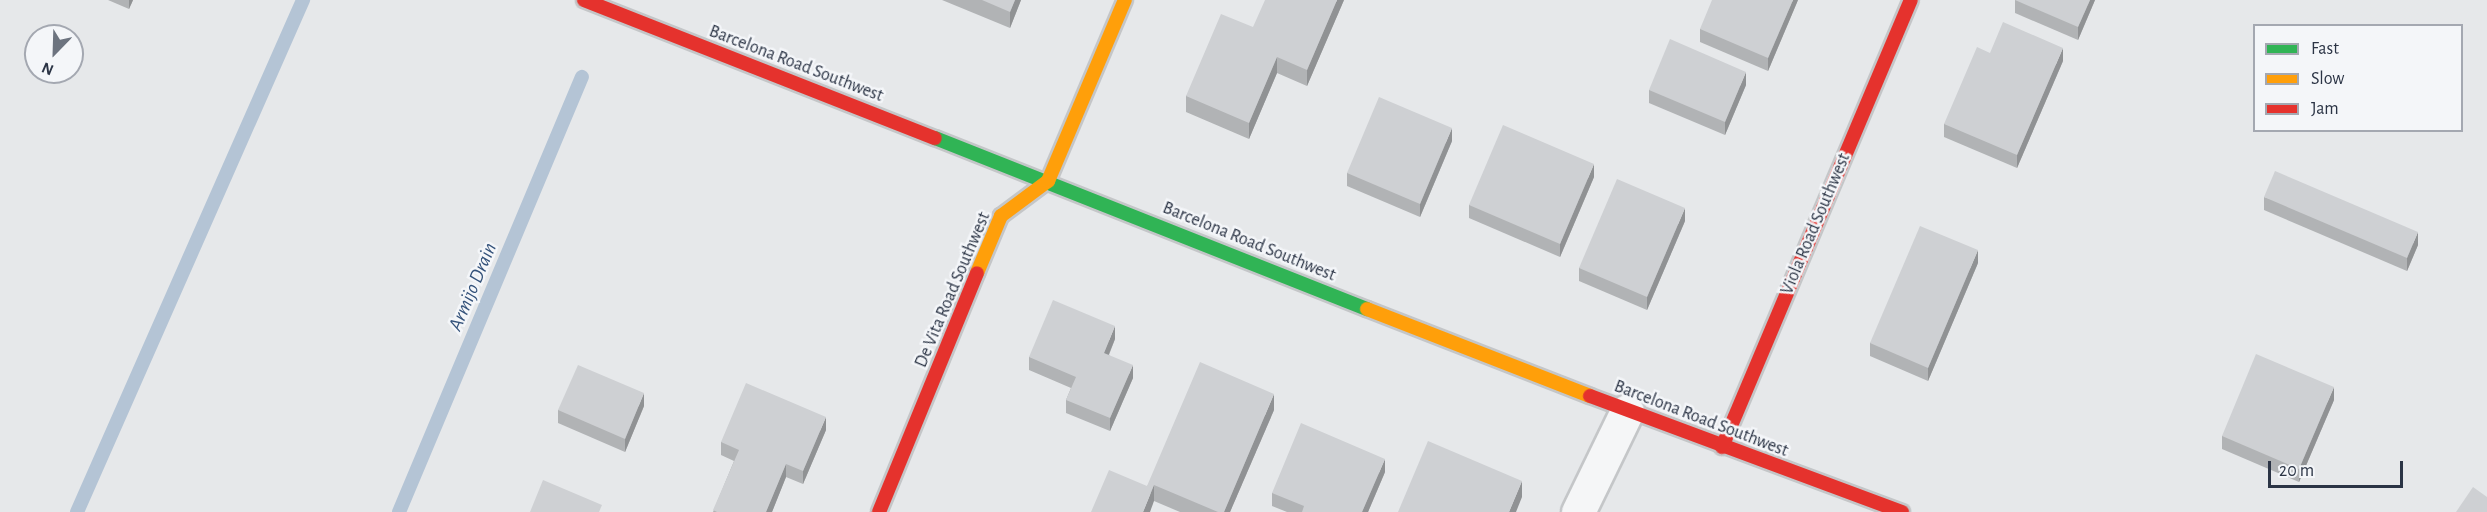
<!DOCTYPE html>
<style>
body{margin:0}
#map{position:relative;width:2487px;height:512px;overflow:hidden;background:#e6e8ea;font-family:"Alegreya Sans",sans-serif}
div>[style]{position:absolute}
.stream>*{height:14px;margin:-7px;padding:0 7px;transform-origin:7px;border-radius:7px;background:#b4c4d5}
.roads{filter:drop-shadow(2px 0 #c4c6c8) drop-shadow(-2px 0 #c4c6c8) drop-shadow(0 2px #c4c6c8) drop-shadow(0 -2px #c4c6c8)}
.street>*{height:33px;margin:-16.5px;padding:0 16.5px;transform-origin:16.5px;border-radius:16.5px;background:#f5f6f7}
.fast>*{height:14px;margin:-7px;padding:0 7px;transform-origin:7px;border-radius:7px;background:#30b455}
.slow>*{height:14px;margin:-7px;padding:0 7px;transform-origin:7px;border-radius:7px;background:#ff9f0a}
.jam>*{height:14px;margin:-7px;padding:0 7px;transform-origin:7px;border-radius:7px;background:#e5322d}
.wall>*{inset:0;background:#b1b3b5}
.shaded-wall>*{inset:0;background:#909294}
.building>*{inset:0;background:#ced0d3}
span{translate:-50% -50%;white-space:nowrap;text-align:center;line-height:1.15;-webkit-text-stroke:5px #f4f6f9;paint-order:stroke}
.street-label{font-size:18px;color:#2b3445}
.water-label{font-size:20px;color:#34527a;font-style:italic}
.legend{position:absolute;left:2253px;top:24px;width:210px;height:108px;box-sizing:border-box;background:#f4f6f9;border:2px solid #a4a8b1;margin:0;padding:8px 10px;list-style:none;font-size:18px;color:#2b3445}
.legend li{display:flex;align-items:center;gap:12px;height:30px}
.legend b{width:30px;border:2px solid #a4a8b1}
.north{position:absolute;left:24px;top:24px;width:60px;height:60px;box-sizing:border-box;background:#f4f6f9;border:2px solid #a4a8b1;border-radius:50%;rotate:203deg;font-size:16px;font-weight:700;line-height:24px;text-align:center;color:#2b3445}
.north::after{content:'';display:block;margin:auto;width:21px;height:27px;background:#6c737f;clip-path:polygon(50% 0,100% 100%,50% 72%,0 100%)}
.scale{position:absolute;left:2268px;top:461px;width:135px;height:27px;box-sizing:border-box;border:3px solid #2b3445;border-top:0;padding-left:8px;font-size:18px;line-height:21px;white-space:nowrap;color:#2b3445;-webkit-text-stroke:4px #f4f6f9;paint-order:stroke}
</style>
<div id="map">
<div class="stream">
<div style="left:77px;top:512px;width:560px;rotate:-66.18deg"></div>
<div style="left:399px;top:512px;width:472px;rotate:-67.2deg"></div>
</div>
<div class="roads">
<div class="street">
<div style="left:1578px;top:512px;width:112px;rotate:-64.1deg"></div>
</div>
<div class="fast">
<div style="left:935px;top:138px;width:465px;rotate:21.6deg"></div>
</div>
<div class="slow">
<div style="left:977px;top:273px;width:62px;rotate:-67.2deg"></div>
<div style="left:1001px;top:216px;width:59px;rotate:-36.7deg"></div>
<div style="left:1048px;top:181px;width:197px;rotate:-67deg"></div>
<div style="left:1367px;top:309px;width:239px;rotate:21.3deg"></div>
</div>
<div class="jam">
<div style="left:584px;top:0;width:377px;rotate:21.5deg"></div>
<div style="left:1590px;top:396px;width:333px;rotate:20.4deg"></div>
<div style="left:1722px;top:447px;width:485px;rotate:-67.1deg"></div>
<div style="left:879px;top:512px;width:258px;rotate:-67.7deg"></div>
</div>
</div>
<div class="wall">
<div style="clip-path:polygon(108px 0,133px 0,129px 9px)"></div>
<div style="clip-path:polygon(942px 0,1021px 0,1010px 28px)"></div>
<div style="clip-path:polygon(1344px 0,1307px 86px,1277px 73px,1249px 139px,1186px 112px,1186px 96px,1253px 27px)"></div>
<div style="clip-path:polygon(1798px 0,1768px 71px,1700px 42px,1700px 29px)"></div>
<div style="clip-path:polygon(2015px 0,2095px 0,2078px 40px,2015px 13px)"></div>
<div style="clip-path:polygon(2063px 61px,2017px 168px,1944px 137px,1944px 124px)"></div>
<div style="clip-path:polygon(1746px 85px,1725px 135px,1649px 103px,1649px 90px)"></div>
<div style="clip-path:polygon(1452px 141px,1420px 217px,1347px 186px,1347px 173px)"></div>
<div style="clip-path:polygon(1594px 177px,1560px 257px,1469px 218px,1469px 205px)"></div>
<div style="clip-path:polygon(2264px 197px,2418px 245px,2407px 271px,2264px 210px)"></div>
<div style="clip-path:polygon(1685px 221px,1647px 310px,1579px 281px,1579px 268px)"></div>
<div style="clip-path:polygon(1978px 263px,1928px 381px,1870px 356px,1870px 343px)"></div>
<div style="clip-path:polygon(1115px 339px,1109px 355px,1133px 378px,1110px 431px,1066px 413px,1066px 400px,1071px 388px,1029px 370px,1029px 357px)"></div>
<div style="clip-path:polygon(2334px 400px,2299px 482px,2222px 449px,2222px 436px)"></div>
<div style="clip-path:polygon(644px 406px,625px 452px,558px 423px,558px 410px)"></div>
<div style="clip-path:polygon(1274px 410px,1230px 512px,1180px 512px,1154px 501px,1147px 486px)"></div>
<div style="clip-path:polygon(826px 430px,803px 484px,786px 477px,772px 512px,713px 512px,734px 461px,721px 455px,721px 442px)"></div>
<div style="clip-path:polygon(1385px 472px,1368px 512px,1287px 512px,1272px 506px,1272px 493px)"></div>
</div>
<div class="shaded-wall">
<div style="clip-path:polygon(129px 0,133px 0,129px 9px)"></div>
<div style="clip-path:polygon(1015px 0,1021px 0,1010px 28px,1010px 12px)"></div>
<div style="clip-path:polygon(1337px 0,1344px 0,1307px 86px,1307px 70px)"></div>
<div style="clip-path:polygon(1793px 0,1798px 0,1768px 71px,1768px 58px)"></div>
<div style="clip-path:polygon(2090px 0,2095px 0,2078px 40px,2078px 27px)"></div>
<div style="clip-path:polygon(2063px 48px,2063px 61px,2017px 168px,2017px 155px)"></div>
<div style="clip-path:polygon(1277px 57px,1277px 73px,1249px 139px,1249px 123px)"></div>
<div style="clip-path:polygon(1746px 72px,1746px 85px,1725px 135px,1725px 122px)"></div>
<div style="clip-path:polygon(1452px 128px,1452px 141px,1420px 217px,1420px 204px)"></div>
<div style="clip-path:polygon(1594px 164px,1594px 177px,1560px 257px,1560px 244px)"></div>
<div style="clip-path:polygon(1685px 208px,1685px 221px,1647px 310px,1647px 297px)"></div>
<div style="clip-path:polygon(2418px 232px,2418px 245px,2407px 271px,2407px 258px)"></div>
<div style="clip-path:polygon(1978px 250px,1978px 263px,1928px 381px,1928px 368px)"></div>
<div style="clip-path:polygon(1115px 326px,1115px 339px,1104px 366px,1104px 353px)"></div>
<div style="clip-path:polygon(1133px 365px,1133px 378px,1110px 431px,1110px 418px)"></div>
<div style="clip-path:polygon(2334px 387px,2334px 400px,2299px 482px,2299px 469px)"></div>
<div style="clip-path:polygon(644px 393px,644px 406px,625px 452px,625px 439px)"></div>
<div style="clip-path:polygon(1274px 394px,1274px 410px,1230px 512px,1224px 512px)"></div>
<div style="clip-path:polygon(826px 417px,826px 430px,803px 484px,803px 471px)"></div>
<div style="clip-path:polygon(1385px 459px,1385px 472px,1368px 512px,1362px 512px)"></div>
<div style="clip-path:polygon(786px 464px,786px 477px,772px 512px,766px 512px)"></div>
<div style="clip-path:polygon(1522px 481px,1522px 497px,1516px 512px,1509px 512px)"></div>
<div style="clip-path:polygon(1154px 485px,1154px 501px,1150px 512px,1143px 512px)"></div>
</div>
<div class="building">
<div style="clip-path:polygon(982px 0,1015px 0,1010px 12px)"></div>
<div style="clip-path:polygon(1265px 0,1337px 0,1307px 70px,1277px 57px,1249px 123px,1186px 96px,1221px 14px,1253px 27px)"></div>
<div style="clip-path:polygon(1712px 0,1793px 0,1768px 58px,1700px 29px)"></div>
<div style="clip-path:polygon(2015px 0,2090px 0,2078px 27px)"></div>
<div style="clip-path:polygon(2003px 22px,2063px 48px,2017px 155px,1944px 124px,1977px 47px,1990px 53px)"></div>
<div style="clip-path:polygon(1670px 39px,1746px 72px,1725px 122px,1649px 90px)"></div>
<div style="clip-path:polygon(1379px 97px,1452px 128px,1420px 204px,1347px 173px)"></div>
<div style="clip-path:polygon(1503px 125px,1594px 164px,1560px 244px,1469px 205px)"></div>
<div style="clip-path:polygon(2275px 171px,2418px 232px,2407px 258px,2264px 197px)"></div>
<div style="clip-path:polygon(1617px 179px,1685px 208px,1647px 297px,1579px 268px)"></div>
<div style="clip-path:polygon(1920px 226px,1978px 250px,1928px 368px,1870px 343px)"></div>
<div style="clip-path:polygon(1053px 300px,1115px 326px,1104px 353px,1133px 365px,1110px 418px,1066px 400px,1076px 377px,1029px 357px)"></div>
<div style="clip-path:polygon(2256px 354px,2334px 387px,2299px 469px,2222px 436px)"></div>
<div style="clip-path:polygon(1200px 362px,1274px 394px,1224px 512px,1218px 512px,1154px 485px,1143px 512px,1091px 512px,1109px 470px,1147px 486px)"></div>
<div style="clip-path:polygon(578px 365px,644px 393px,625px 439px,558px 410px)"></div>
<div style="clip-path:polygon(746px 383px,826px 417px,803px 471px,786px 464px,766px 512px,717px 512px,713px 510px,739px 450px,721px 442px)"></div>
<div style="clip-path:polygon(1301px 423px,1385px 459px,1362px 512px,1302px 512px,1304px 506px,1272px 493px)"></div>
<div style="clip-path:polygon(1428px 441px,1522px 481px,1509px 512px,1398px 512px)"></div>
<div style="clip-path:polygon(543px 480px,602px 505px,599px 512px,530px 512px)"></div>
<div style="clip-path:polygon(2473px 487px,2487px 497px,2487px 512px,2456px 512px)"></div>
</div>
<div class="street-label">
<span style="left:796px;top:64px;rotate:21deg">Barcelona Road Southwest</span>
<span style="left:1816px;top:224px;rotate:-67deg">Viola Road Southwest</span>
<span style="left:1249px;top:242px;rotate:22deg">Barcelona Road Southwest</span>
<span style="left:953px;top:290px;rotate:-67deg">De Vita Road Southwest</span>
<span style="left:1701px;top:419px;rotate:21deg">Barcelona Road Southwest</span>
</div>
<div class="water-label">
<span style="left:473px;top:287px;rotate:-67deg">Armijo Drain</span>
</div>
<ul class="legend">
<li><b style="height:8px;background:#30b455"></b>Fast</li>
<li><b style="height:8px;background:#ff9f0a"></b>Slow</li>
<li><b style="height:8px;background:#e5322d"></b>Jam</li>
</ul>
<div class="north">N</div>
<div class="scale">20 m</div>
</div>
